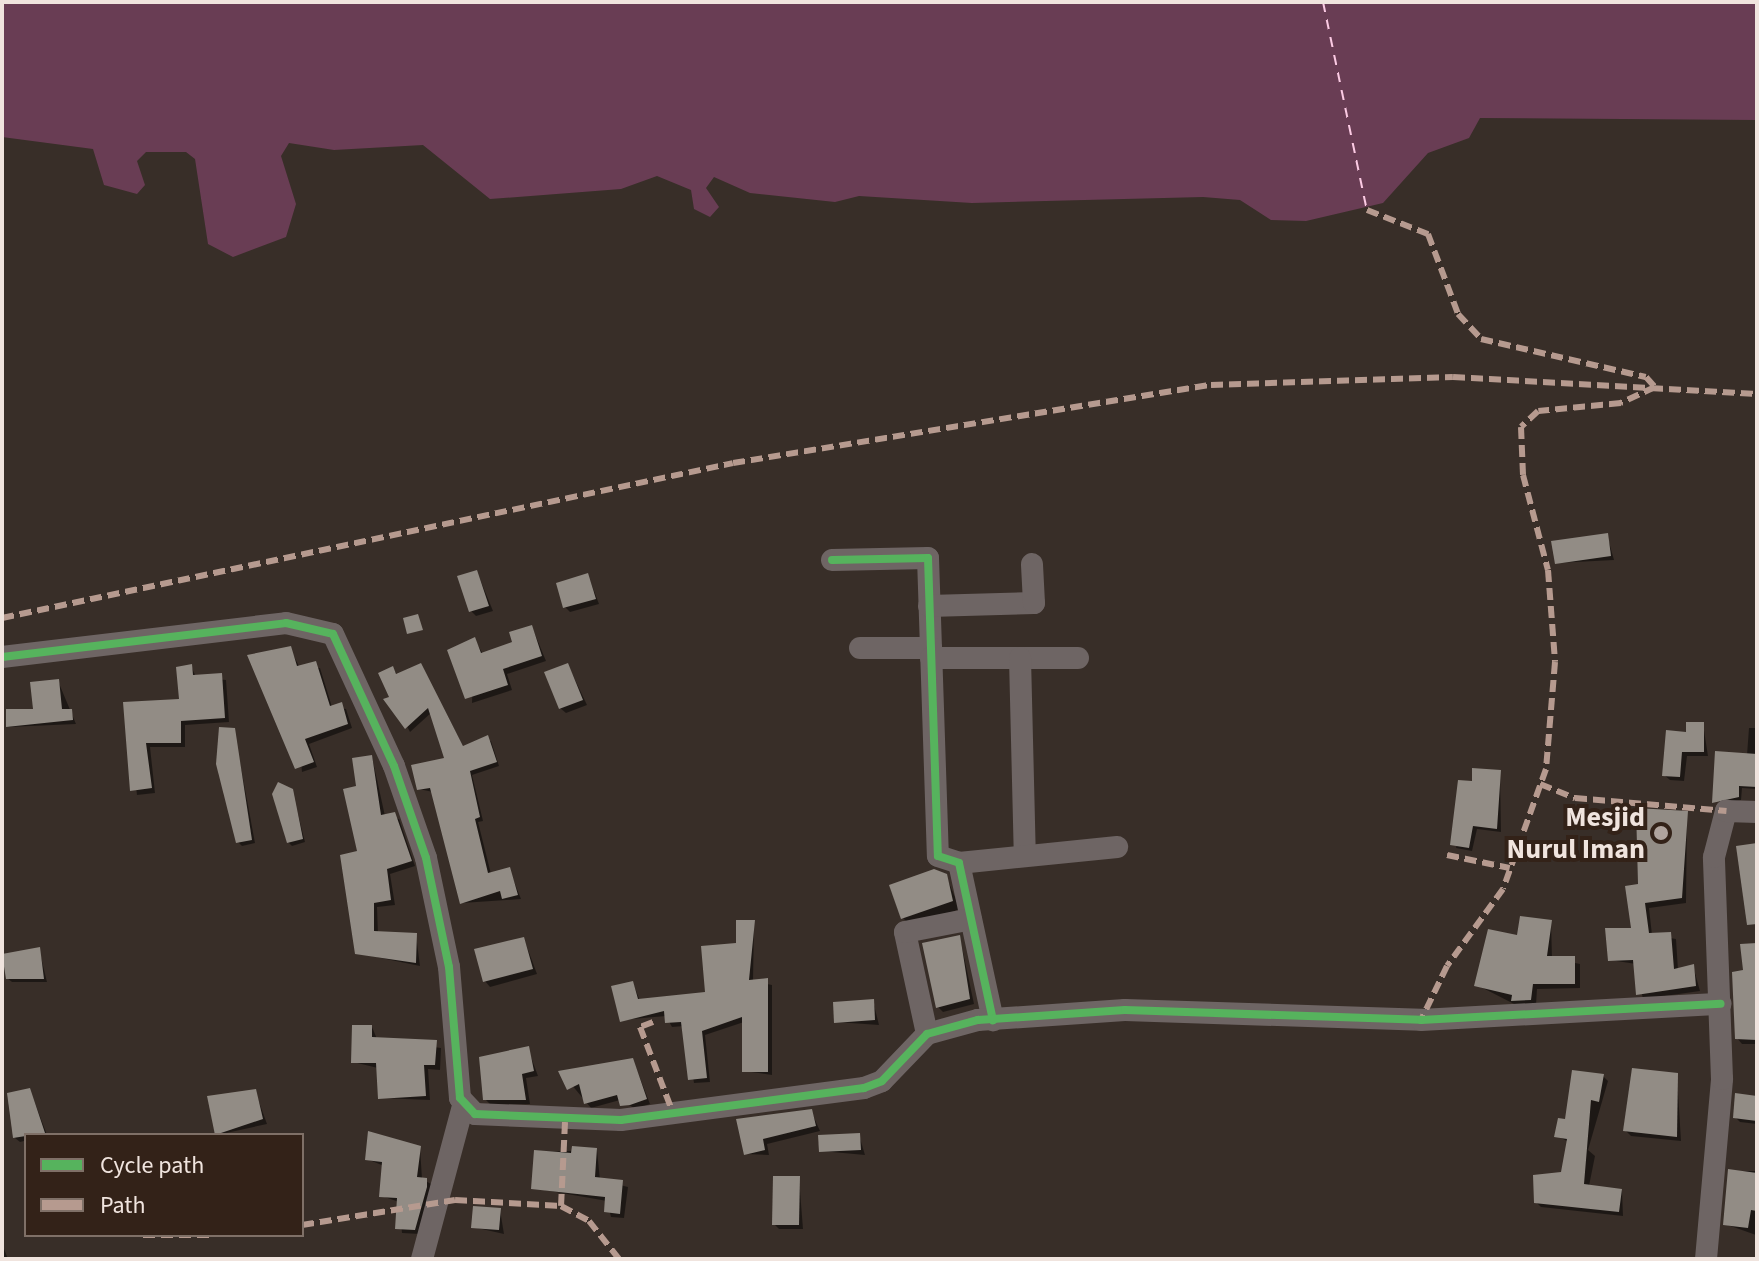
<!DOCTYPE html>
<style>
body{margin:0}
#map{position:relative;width:1759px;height:1261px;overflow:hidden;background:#382e28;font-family:"Source Sans 3",sans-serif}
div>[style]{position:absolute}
.water>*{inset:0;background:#693d54}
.shadow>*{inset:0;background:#0007}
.ferry>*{height:2px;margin-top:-1px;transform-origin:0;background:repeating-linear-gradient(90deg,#fbcae3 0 10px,transparent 0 18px)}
.building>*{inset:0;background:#928c85}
.minor>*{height:22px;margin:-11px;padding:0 11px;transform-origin:11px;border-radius:11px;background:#6e6564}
.quiet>*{height:6px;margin-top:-3px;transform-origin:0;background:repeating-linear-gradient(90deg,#b69a8f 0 12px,transparent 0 18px)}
.cycleway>*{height:8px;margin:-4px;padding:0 4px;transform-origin:4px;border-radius:4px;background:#56b35d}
.dots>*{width:22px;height:22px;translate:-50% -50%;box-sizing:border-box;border:4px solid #332218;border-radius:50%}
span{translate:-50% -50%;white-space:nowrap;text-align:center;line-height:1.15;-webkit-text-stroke:8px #332218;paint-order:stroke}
.poi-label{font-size:28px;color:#f0e4de;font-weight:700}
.right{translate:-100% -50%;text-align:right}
.frame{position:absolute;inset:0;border:4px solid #f0e4de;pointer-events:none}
.legend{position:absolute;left:24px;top:1133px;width:280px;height:104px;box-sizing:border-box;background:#332218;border:2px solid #7f7067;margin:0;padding:10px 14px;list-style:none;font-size:24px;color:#f0e4de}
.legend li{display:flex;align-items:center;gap:16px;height:40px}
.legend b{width:40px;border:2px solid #7f7067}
</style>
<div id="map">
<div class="water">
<div style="clip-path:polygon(2px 2px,1757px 2px,1757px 120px,1480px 118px,1469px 138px,1428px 153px,1383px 203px,1306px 221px,1271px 220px,1240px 200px,1203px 197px,972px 203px,859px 196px,835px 202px,750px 193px,714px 177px,706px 188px,719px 207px,710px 217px,694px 209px,691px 190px,657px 176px,621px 189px,490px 199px,423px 145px,334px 150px,289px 143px,281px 156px,296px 204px,286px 237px,233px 257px,208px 244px,195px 159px,186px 152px,146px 152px,137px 161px,145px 185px,137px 194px,104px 185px,93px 149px,2px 137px)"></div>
</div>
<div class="shadow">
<div style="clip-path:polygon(1607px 535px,1614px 560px,1556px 563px)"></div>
<div style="clip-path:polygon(477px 572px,493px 611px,476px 616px,471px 611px)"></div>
<div style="clip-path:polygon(588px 575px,599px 604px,570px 612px,565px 607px)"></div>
<div style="clip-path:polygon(532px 627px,546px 661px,507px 674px,512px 690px,472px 703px,474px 639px,483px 654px,515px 644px)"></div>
<div style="clip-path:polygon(290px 649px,300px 668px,320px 668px,332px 707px,346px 709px,352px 728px,309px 744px,317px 767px,302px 772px)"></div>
<div style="clip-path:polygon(421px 665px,464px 748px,491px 741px,499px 766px,472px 775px,483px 821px,478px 822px,491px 874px,509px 869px,521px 899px,462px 903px,433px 792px,419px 789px,446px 760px,432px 712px,410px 732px,392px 698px,393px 669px,398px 676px)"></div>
<div style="clip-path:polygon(568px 665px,587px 705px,566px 713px,560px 708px)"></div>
<div style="clip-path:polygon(191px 666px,196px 677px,226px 680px,229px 722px,185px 725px,185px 747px,150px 747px,155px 793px,137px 795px,126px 704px,181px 700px)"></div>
<div style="clip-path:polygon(58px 681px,76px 724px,8px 727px,35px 711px)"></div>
<div style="clip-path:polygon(1703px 724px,1708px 756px,1687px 756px,1684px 781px,1670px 780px,1664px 775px)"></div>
<div style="clip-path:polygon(1749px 728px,1757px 728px,1757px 789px,1742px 788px,1741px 800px,1717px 805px,1747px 755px)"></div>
<div style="clip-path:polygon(234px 730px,255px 843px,242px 846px,238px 842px)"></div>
<div style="clip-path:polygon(372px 757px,385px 816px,399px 819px,415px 866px,390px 874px,395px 905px,377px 907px,378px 934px,416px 935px,420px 966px,357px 953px,359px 788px)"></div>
<div style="clip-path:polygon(1500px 772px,1501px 832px,1477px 829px,1472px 851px,1456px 848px,1474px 783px)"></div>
<div style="clip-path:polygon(292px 791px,305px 842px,292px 846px,288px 842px)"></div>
<div style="clip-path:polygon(1687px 813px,1686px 903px,1649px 908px,1652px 935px,1676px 939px,1678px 970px,1693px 966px,1700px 991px,1643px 999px,1636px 964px,1610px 960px,1633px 930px,1640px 885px)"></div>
<div style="clip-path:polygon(946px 876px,960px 909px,911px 926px,903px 918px)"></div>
<div style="clip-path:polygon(754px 922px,753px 981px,772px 985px,772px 1075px,744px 1071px,744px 1022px,705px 1035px,710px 1082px,694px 1083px,684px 1026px,672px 1027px,666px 1016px,621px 1020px,633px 983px,640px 1001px,707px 993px)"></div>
<div style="clip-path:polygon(1551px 922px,1552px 958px,1580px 964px,1580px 988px,1537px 989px,1536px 1005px,1518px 1006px,1477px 985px,1519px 937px)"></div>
<div style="clip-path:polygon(960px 938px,974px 1004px,943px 1012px,938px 1007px)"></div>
<div style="clip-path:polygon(524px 939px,537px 974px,490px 987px,485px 981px)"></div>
<div style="clip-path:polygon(39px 949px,47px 982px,12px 982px,7px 978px)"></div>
<div style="clip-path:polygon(873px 1001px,879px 1025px,836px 1022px)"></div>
<div style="clip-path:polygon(1757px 1018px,1757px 1044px,1742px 1044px,1737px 1038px)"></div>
<div style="clip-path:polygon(372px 1027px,377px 1039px,441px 1048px,440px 1070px,428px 1069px,430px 1100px,380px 1098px,378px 1068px,353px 1062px)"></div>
<div style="clip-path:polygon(528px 1049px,538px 1076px,526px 1078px,530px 1104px,491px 1105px,485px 1099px)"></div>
<div style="clip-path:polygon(633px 1060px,650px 1104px,636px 1109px,620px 1100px,591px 1108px,561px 1072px)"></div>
<div style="clip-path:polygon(1677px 1075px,1681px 1141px,1631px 1136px,1625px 1130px)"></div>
<div style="clip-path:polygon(1603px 1076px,1608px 1081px,1588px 1150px,1595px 1156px,1589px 1186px,1622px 1191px,1623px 1216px,1541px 1207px,1536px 1202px,1563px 1173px,1569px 1142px,1557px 1136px)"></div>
<div style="clip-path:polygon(30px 1090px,47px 1135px,20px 1142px,15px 1138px)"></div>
<div style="clip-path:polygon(255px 1091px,267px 1124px,217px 1135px,209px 1098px)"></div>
<div style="clip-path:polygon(1757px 1098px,1757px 1124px,1740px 1122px,1735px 1117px)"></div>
<div style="clip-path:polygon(811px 1111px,820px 1131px,767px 1144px,769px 1155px,746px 1154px,738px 1121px)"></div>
<div style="clip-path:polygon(859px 1135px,865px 1155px,821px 1151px)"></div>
<div style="clip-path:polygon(420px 1147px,422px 1179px,431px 1184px,420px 1234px,402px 1233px,399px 1202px,382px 1196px,384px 1166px,367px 1159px)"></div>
<div style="clip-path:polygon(597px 1150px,600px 1180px,628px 1187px,624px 1218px,611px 1217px,607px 1201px,533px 1188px,536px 1152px)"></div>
<div style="clip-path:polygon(1730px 1171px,1757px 1171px,1756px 1235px,1725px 1224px)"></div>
<div style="clip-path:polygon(799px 1178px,803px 1229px,779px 1229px,774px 1224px)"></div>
<div style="clip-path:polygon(500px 1210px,504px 1234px,473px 1227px)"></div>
<div style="clip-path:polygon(2px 1244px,8px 1259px,2px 1259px)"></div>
</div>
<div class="ferry">
<div style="left:1323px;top:2px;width:213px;rotate:78.1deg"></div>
</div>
<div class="building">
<div style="clip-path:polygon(1608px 533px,1611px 556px,1555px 564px,1551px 541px)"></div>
<div style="clip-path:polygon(477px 570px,489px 606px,469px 612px,457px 576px)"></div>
<div style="clip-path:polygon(588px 573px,596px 599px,563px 608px,556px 583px)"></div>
<div style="clip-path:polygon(418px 614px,423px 630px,407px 634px,403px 618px)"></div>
<div style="clip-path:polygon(532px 625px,542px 656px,503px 669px,508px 685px,465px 699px,447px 650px,475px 637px,481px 653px,512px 642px,509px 632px)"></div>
<div style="clip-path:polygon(291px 646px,297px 666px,316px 661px,330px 706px,342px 702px,348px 724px,305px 739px,314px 762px,295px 769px,247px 655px)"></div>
<div style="clip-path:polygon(421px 663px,463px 746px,488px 735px,497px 762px,470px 771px,480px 817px,475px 819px,488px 873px,510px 867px,518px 895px,502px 899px,500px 891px,460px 904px,430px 788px,417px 790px,411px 765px,444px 758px,428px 708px,405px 729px,383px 699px,389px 697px,378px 673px,393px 666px,396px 674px)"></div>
<div style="clip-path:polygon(568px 663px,583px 700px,559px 709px,544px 672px)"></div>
<div style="clip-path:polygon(192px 664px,193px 675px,222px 673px,225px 718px,181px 721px,181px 743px,146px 743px,152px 788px,130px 791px,123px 702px,179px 699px,176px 667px)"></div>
<div style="clip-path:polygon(59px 679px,62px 709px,72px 709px,73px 720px,6px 727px,6px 709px,33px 709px,30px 682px)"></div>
<div style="clip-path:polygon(1686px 722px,1704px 722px,1704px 752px,1682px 752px,1680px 777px,1662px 776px,1666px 730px,1686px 732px)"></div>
<div style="clip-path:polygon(219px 727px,235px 728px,252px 840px,236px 843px,216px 764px)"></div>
<div style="clip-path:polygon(1715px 751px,1757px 754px,1757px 787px,1739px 786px,1739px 797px,1712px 803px)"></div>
<div style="clip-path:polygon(372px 755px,381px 815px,395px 812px,412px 861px,387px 869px,391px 900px,374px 903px,374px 931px,417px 933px,416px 963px,355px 954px,340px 855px,357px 851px,343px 789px,356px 786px,352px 758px)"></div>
<div style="clip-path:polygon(1472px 768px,1501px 770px,1497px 829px,1473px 826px,1469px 848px,1450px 845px,1458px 780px,1472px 781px)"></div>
<div style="clip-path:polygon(278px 782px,293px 789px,303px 839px,287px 843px,272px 794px)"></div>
<div style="clip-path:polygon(1636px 808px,1688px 811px,1682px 898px,1645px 903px,1649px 933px,1671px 932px,1674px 969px,1694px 964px,1696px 986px,1636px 995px,1633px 960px,1608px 961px,1605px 928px,1631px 928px,1625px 886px,1638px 884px)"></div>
<div style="clip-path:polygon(1757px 843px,1757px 924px,1747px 925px,1736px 846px)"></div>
<div style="clip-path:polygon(934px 869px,947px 874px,953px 901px,901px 919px,889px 885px)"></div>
<div style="clip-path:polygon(1520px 916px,1552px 920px,1547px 956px,1575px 956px,1575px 984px,1533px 984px,1531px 1000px,1511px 1001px,1512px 995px,1474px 986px,1488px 929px,1517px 935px)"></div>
<div style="clip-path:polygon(736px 920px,755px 920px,749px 980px,768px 978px,768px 1072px,742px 1072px,742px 1017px,702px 1031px,707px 1078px,688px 1080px,681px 1022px,665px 1023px,664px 1011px,620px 1022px,611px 986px,633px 981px,638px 999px,705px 992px,701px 946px,736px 943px)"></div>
<div style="clip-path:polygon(960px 935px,970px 999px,936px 1008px,922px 943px)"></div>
<div style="clip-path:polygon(524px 937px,533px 969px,483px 982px,474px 949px)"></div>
<div style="clip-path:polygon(1757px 943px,1757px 1040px,1735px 1039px,1732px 972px,1743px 970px,1740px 944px)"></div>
<div style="clip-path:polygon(40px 947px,44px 979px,6px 979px,2px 954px)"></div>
<div style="clip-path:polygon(874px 999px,875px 1020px,834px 1023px,833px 1002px)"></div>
<div style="clip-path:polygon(352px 1025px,372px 1025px,372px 1037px,437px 1040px,435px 1065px,424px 1065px,426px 1096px,378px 1099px,376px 1063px,351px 1063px)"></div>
<div style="clip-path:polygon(529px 1046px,534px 1071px,522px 1074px,526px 1100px,483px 1100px,479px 1057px)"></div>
<div style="clip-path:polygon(633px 1058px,647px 1099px,630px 1105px,620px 1106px,617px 1095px,584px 1104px,579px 1084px,567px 1090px,558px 1071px)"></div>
<div style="clip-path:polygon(1632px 1068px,1678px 1073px,1677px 1137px,1623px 1131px)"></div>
<div style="clip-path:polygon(1572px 1070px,1604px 1074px,1599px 1102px,1591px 1100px,1584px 1184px,1622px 1189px,1619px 1212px,1534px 1203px,1533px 1175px,1561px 1172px,1567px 1139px,1554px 1137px,1558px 1118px,1565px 1119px)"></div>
<div style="clip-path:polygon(30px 1088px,45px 1133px,13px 1138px,7px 1093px)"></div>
<div style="clip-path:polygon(256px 1089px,263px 1119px,215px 1135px,207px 1096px)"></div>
<div style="clip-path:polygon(1735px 1093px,1757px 1096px,1757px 1121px,1733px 1118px)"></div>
<div style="clip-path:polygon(812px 1109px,816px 1126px,763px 1139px,765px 1150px,744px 1155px,736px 1119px)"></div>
<div style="clip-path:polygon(368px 1131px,421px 1146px,417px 1177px,427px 1178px,427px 1187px,415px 1230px,395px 1229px,397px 1198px,379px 1197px,382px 1162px,365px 1160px)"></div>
<div style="clip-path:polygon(860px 1133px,861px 1150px,819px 1152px,818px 1135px)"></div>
<div style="clip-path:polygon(572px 1146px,597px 1148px,595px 1177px,623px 1180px,620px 1214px,604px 1212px,605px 1197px,531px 1189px,534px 1150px,571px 1153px)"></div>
<div style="clip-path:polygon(1728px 1169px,1757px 1173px,1757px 1211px,1751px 1210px,1748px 1228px,1723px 1225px)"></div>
<div style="clip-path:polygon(773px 1176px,800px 1176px,799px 1225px,772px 1225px)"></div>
<div style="clip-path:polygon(473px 1206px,501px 1208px,499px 1230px,471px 1228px)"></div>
</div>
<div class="minor">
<div style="left:832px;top:560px;width:96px;rotate:-1.2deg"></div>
<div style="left:928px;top:558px;width:298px;rotate:88.1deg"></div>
<div style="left:938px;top:856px;width:22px;rotate:18deg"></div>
<div style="left:959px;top:863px;width:161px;rotate:77.8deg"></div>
<div style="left:929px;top:606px;width:105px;rotate:-1.6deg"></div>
<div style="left:1034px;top:603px;width:39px;rotate:-93deg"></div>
<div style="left:860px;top:648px;width:71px"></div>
<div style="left:2px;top:657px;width:286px;rotate:-6.8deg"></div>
<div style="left:286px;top:623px;width:48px;rotate:13.2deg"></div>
<div style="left:333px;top:634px;width:145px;rotate:65.2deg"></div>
<div style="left:394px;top:766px;width:97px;rotate:70.8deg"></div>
<div style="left:426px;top:858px;width:111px;rotate:78.1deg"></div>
<div style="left:449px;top:967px;width:131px;rotate:85.2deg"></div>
<div style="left:460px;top:1098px;width:22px;rotate:47deg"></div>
<div style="left:475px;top:1114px;width:146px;rotate:2.4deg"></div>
<div style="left:621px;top:1120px;width:245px;rotate:-7.5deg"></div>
<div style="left:864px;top:1088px;width:19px;rotate:-21deg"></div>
<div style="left:882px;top:1081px;width:65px;rotate:-46.2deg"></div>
<div style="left:927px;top:1034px;width:53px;rotate:-15.4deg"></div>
<div style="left:978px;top:1020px;width:147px;rotate:-3.9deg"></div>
<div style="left:1125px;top:1010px;width:296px;rotate:1.9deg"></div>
<div style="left:1421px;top:1020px;width:300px;rotate:-3.1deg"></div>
<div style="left:931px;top:658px;width:147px"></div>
<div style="left:1020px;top:658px;width:198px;rotate:88.6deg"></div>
<div style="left:959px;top:863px;width:159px;rotate:-5.8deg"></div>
<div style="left:927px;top:1034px;width:104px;rotate:-102.2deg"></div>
<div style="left:905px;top:932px;width:67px;rotate:-11.1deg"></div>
<div style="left:422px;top:1259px;width:158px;rotate:-75deg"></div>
<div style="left:1706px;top:1259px;width:181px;rotate:-84.9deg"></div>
<div style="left:1722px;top:1079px;width:222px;rotate:-92.1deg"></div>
<div style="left:1714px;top:857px;width:48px;rotate:-75.4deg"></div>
<div style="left:1726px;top:811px;width:31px;rotate:2deg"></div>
</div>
<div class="quiet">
<div style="left:1367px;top:210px;width:66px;rotate:21.5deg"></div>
<div style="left:1428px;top:234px;width:85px;rotate:69.4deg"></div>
<div style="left:1458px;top:314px;width:34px;rotate:47deg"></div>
<div style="left:1481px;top:339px;width:169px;rotate:13deg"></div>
<div style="left:1646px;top:377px;width:13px;rotate:48deg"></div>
<div style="left:1655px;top:387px;width:38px;rotate:155deg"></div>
<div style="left:1621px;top:403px;width:83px;rotate:174.5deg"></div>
<div style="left:1538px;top:411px;width:23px;rotate:137deg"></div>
<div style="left:1521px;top:427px;width:48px;rotate:87.6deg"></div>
<div style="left:1523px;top:475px;width:98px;rotate:75.3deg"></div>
<div style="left:1548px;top:570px;width:92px;rotate:85.6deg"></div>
<div style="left:1555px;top:662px;width:107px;rotate:94.8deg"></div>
<div style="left:1546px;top:769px;width:127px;rotate:109.7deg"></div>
<div style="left:1503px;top:889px;width:95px;rotate:126deg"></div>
<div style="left:1447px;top:966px;width:60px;rotate:115.7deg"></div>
<div style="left:2px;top:618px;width:747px;rotate:-11.97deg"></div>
<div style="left:733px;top:463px;width:484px;rotate:-9.3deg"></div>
<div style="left:1211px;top:385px;width:242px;rotate:-1.9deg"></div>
<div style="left:1453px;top:377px;width:304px;rotate:3.2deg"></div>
<div style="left:1540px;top:784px;width:38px;rotate:22deg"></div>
<div style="left:1575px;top:798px;width:152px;rotate:4.9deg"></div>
<div style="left:1447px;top:855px;width:64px;rotate:11.7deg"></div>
<div style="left:653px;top:1022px;width:14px;rotate:159deg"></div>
<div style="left:640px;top:1027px;width:92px;rotate:69deg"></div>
<div style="left:565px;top:1122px;width:84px;rotate:92.7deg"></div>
<div style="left:561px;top:1206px;width:32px;rotate:28deg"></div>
<div style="left:589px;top:1221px;width:48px;rotate:51.7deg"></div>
<div style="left:302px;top:1225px;width:155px;rotate:-9.3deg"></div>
<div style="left:455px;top:1200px;width:106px;rotate:3.2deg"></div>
<div style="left:143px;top:1235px;width:67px"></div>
</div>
<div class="cycleway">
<div style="left:832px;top:560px;width:96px;rotate:-1.2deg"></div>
<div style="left:928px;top:558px;width:298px;rotate:88.1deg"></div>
<div style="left:938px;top:856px;width:22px;rotate:18deg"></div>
<div style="left:959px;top:863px;width:161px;rotate:77.8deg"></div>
<div style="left:2px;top:657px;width:286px;rotate:-6.8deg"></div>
<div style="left:286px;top:623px;width:48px;rotate:13.2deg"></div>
<div style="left:333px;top:634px;width:145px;rotate:65.2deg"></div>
<div style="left:394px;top:766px;width:97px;rotate:70.8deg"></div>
<div style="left:426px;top:858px;width:111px;rotate:78.1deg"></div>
<div style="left:449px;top:967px;width:131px;rotate:85.2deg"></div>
<div style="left:460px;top:1098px;width:22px;rotate:47deg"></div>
<div style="left:475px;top:1114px;width:146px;rotate:2.4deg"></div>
<div style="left:621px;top:1120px;width:245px;rotate:-7.5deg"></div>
<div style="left:864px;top:1088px;width:19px;rotate:-21deg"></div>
<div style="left:882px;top:1081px;width:65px;rotate:-46.2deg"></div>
<div style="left:927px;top:1034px;width:53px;rotate:-15.4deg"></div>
<div style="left:978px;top:1020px;width:147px;rotate:-3.9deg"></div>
<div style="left:1125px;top:1010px;width:296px;rotate:1.9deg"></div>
<div style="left:1421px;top:1020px;width:300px;rotate:-3.1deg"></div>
</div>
<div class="dots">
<div style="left:1661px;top:833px;background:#b0a49e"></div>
</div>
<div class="poi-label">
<span class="right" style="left:1645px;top:833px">Mesjid<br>Nurul Iman</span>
</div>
<div class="frame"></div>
<ul class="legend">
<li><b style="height:10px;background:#56b35d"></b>Cycle path</li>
<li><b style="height:10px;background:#b69a8f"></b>Path</li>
</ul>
</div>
